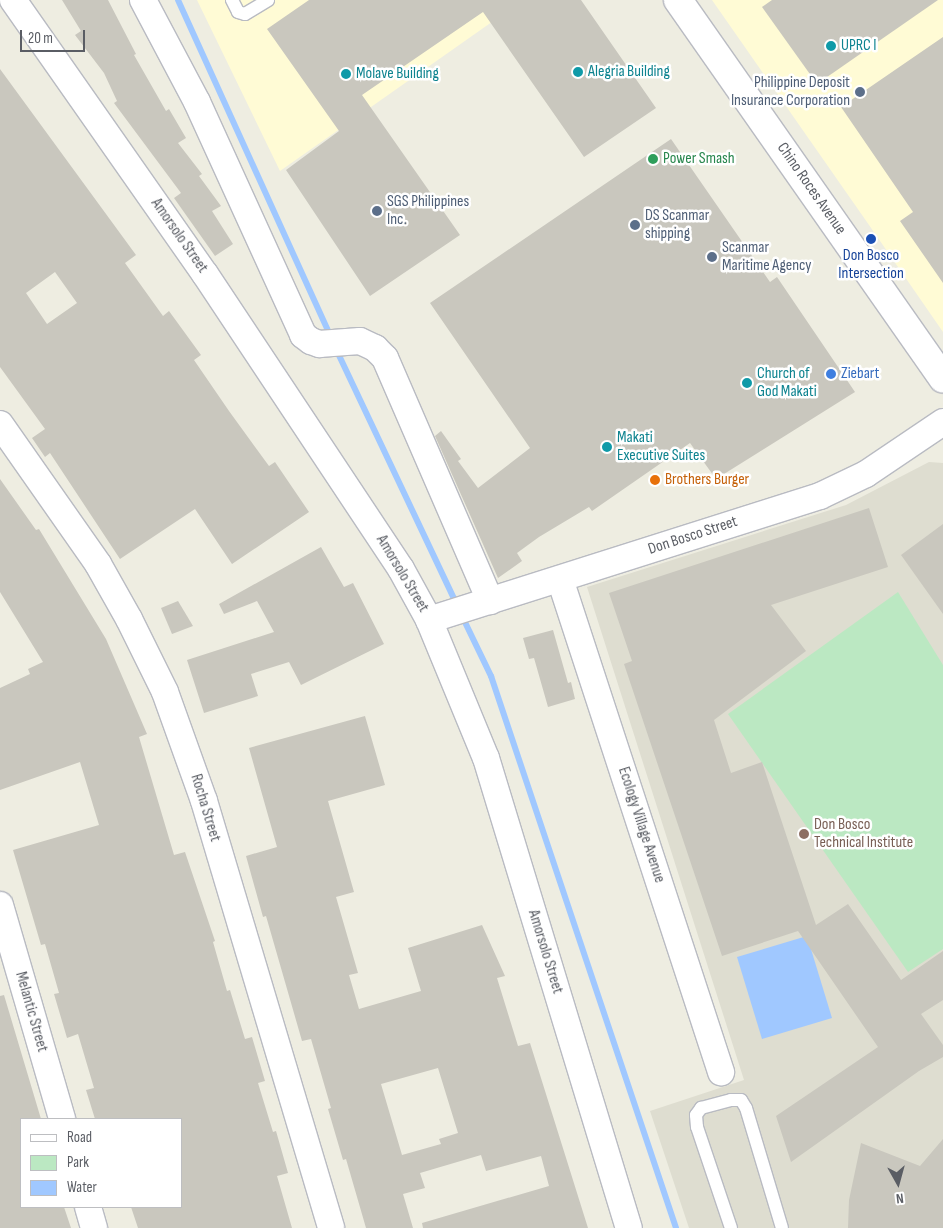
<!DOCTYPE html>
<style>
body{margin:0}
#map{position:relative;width:943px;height:1228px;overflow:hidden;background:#eeede1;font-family:"Sofia Sans Condensed",sans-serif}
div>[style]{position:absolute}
.commercial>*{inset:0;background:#fffbd5}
.education>*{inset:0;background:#deddd0}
.green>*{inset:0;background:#bbe8c2}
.water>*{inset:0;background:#a0c8ff}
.stream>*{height:6px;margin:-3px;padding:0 3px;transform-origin:3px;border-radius:3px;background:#a0c8ff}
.building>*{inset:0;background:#c9c7be}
.roads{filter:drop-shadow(1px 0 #b9bbc2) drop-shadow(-1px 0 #b9bbc2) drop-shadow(0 1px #b9bbc2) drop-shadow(0 -1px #b9bbc2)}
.lane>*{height:12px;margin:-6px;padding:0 6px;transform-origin:6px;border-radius:6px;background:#fff}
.street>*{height:26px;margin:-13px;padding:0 13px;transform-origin:13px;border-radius:13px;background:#fff}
.secondary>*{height:28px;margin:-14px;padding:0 14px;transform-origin:14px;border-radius:14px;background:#fff}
.dots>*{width:14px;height:14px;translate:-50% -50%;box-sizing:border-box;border:2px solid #fff;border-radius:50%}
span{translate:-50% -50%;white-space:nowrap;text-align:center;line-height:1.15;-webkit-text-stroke:5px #fff;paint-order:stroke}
.culture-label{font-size:16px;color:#0d838f}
.left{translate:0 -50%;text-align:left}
.service-label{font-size:16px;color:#4e5e75}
.right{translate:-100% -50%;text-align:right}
.leisure-label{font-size:16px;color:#27864d}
.street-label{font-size:16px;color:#5a5d64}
.transit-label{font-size:16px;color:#164399}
.shop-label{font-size:16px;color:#366cbe}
.food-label{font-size:16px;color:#c56008}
.education-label{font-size:16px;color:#785e54}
.legend{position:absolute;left:20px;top:1118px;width:162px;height:90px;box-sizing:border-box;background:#fff;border:1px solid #bdbec1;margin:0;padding:6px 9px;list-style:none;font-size:15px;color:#5a5d64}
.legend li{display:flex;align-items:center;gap:10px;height:25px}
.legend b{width:25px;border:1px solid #bdbec1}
.north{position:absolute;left:873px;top:1158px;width:50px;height:50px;-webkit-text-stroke:4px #fff;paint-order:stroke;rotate:173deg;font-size:14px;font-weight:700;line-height:20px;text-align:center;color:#5a5d64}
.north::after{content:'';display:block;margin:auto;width:18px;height:22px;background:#5a5d64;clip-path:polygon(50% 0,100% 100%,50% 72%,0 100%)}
.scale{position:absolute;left:20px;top:30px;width:65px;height:22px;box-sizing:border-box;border:2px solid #5a5d64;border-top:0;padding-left:6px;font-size:15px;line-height:18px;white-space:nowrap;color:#5a5d64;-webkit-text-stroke:4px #fff;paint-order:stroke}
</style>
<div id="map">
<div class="commercial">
<div style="clip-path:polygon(197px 0,523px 0,280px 171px)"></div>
<div style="clip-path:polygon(712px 0,943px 0,943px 332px,869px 225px)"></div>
</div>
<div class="education">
<div style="clip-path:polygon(929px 462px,943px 463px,943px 1228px,689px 1228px,650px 1111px,744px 1080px,587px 587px,846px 505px)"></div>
</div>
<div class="green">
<div style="clip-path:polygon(898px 592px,943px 665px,943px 949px,908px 972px,728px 714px)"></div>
</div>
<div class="water">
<div style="clip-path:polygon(807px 936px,832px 1018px,762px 1039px,737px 957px)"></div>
</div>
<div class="stream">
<div style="left:178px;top:0;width:371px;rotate:65.6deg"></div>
<div style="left:336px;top:349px;width:283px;rotate:64.7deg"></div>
<div style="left:462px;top:616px;width:67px;rotate:64.2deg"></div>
<div style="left:491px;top:676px;width:582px;rotate:71.47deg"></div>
</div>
<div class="building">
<div style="clip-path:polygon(62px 0,108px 0,136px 54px,134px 55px,166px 111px,169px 109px,186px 138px,178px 143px,202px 174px,199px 176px,221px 206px,212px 211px,233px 244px,215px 256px,174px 198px,181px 193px,114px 103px,117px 101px,104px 73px,75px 35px,81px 31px)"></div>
<div style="clip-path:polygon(309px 0,581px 0,656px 108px,584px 157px,483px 12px,362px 95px,460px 235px,370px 296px,286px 170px,339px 131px,267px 29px)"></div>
<div style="clip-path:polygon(772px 0,938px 0,817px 84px,762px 7px)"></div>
<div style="clip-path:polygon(943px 37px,943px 283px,900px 221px,913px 212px,841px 107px)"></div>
<div style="clip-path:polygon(evenodd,0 69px,136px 255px,125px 263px,163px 316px,169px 311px,201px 355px,194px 360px,229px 411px,269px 466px,275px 462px,309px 512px,232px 564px,195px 509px,120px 559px,50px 453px,45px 457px,32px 438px,45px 429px,0 367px,0 69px,55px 272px,77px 303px,47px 324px,26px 293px,55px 272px)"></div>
<div style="clip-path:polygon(671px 139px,770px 282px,777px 277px,855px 392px,716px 479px,690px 443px,592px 511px,589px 507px,539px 537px,517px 553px,522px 561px,498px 578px,435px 436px,441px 431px,461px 459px,458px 461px,478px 488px,530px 448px,430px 303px)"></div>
<div style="clip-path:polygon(0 479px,36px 530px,39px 529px,106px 639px,147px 734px,139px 737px,174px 855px,185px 852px,215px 941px,213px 942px,227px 991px,230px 990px,245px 1039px,252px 1037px,265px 1081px,258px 1083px,273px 1132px,276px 1131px,288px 1173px,277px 1176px,292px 1228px,138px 1228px,131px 1207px,181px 1207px,181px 1119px,95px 1119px,86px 1090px,94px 1088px,78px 1034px,67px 1038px,54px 994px,59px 993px,45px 944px,41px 945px,13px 850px,99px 825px,80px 762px,0 790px,0 688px,30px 674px,28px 669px,43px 662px,0 592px)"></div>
<div style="clip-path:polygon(869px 508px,888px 567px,771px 605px,806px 651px,714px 720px,731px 773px,762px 762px,816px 925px,848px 904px,901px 980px,943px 951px,943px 1000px,921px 1014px,943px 1045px,943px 1057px,919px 1071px,791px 1162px,776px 1116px,878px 1047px,798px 931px,722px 956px,624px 664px,632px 661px,609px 593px)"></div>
<div style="clip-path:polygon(943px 524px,943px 614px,901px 555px)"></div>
<div style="clip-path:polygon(321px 547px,344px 587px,353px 583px,384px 644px,301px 685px,289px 662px,251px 674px,258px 696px,204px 713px,187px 660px,274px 632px,257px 601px,224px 614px,219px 604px)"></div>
<div style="clip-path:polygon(178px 601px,193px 626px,172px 634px,161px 608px)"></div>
<div style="clip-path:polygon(553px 630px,568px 683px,571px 682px,575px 699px,548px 707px,534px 658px,529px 659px,523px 638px)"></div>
<div style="clip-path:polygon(evenodd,365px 716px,385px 785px,328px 801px,354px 892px,336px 897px,358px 973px,349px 975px,359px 1009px,421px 991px,408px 948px,482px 925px,505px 976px,497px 978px,518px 1046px,530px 1043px,588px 1228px,423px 1228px,422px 1223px,549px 1186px,541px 1156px,486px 1171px,481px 1155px,420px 1173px,425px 1188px,403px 1194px,413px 1228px,366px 1228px,346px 1159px,343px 1160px,328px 1109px,331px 1108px,311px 1039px,302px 1041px,266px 916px,263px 917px,246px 856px,277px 847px,249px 748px,365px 716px,438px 1068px,458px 1133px,439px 1139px,441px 1144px,402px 1155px,381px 1084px,438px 1068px)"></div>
<div style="clip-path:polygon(4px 995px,41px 1119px,21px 1119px,21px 1207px,64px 1207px,71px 1228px,0 1228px,0 996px)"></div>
<div style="clip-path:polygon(943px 1139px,943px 1228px,848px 1228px,849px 1200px,861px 1143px,920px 1166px)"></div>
</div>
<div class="roads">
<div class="lane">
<div style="left:232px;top:0;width:13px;rotate:63deg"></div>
<div style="left:238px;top:12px;width:7px;rotate:16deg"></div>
<div style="left:245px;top:14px;width:27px;rotate:-31deg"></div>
<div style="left:731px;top:1228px;width:107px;rotate:-108.6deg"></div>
<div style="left:697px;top:1127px;width:12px;rotate:-95deg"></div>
<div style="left:696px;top:1115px;width:9px;rotate:-54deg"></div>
<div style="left:701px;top:1108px;width:31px;rotate:-15deg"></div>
<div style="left:731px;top:1100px;width:10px"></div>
<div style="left:741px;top:1100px;width:9px;rotate:58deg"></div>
<div style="left:746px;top:1108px;width:125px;rotate:73.3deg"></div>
</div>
<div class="street">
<div style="left:13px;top:0;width:335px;rotate:55deg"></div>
<div style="left:205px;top:274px;width:354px;rotate:56.4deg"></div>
<div style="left:401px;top:569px;width:58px;rotate:61.2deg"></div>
<div style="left:429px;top:620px;width:149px;rotate:67.6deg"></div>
<div style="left:486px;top:758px;width:491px;rotate:73.1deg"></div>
<div style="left:143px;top:0;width:115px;rotate:62.1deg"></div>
<div style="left:197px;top:102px;width:256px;rotate:65.5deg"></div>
<div style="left:303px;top:335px;width:10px;rotate:37deg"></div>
<div style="left:311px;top:341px;width:9px;rotate:21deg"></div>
<div style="left:319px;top:344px;width:41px;rotate:-4.2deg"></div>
<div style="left:360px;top:341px;width:17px;rotate:25deg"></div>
<div style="left:375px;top:348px;width:14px;rotate:45deg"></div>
<div style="left:385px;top:358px;width:265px;rotate:66.6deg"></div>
<div style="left:0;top:424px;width:171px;rotate:55deg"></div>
<div style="left:98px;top:564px;width:63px;rotate:60.6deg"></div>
<div style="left:129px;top:619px;width:81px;rotate:63.7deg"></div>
<div style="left:165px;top:692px;width:116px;rotate:70.3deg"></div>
<div style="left:204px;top:801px;width:445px;rotate:73.4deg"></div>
<div style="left:560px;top:579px;width:519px;rotate:71.91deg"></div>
<div style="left:429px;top:620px;width:410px;rotate:-17.6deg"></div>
<div style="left:820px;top:496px;width:51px;rotate:-25.6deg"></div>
<div style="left:866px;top:474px;width:93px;rotate:-34deg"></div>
<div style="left:0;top:905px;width:223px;rotate:73.8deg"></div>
<div style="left:88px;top:1207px;width:22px;rotate:74deg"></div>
</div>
<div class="secondary">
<div style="left:678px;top:0;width:462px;rotate:55deg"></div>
</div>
</div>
<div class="dots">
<div style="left:831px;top:46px;background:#0f9aa8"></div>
<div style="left:578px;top:72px;background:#0f9aa8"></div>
<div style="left:346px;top:74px;background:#0f9aa8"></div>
<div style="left:860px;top:92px;background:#5c6f8a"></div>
<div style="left:653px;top:159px;background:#2e9e5b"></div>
<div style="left:377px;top:211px;background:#5c6f8a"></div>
<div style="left:635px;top:225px;background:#5c6f8a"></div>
<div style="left:871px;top:239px;background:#1a4fb4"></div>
<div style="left:712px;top:257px;background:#5c6f8a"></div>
<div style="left:831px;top:374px;background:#3f7fe0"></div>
<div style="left:747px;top:383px;background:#0f9aa8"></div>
<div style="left:607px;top:447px;background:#0f9aa8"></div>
<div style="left:655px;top:480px;background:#e8710a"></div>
<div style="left:804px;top:834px;background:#8d6e63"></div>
</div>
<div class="culture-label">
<span class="left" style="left:841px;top:46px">UPRC I</span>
<span class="left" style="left:588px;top:72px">Alegria Building</span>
<span class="left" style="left:356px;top:74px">Molave Building</span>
<span class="left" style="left:757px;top:383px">Church of<br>God Makati</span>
<span class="left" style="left:617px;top:447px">Makati<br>Executive Suites</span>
</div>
<div class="service-label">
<span class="right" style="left:850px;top:92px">Philippine Deposit<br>Insurance Corporation</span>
<span class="left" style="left:387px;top:211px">SGS Philippines<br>Inc.</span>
<span class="left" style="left:645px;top:225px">DS Scanmar<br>shipping</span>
<span class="left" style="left:722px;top:257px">Scanmar<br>Maritime Agency</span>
</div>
<div class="leisure-label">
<span class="left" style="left:663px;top:159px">Power Smash</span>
</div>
<div class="street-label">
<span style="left:811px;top:189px;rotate:55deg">Chino Roces Avenue</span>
<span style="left:179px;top:236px;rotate:55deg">Amorsolo Street</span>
<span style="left:693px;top:536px;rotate:-18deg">Don Bosco Street</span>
<span style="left:402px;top:574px;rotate:59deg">Amorsolo Street</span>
<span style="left:205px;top:808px;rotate:73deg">Rocha Street</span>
<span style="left:641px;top:825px;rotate:72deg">Ecology Village Avenue</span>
<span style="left:545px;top:952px;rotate:73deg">Amorsolo Street</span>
<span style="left:31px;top:1012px;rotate:74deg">Melantic Street</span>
</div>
<div class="transit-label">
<span style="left:871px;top:265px">Don Bosco<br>Intersection</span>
</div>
<div class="shop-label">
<span class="left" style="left:841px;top:374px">Ziebart</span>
</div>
<div class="food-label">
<span class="left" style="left:665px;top:480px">Brothers Burger</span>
</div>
<div class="education-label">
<span class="left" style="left:814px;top:834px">Don Bosco<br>Technical Institute</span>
</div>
<ul class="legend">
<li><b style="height:6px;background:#fff"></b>Road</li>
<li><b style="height:14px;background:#bbe8c2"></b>Park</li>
<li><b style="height:14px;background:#a0c8ff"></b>Water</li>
</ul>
<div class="north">N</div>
<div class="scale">20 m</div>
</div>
